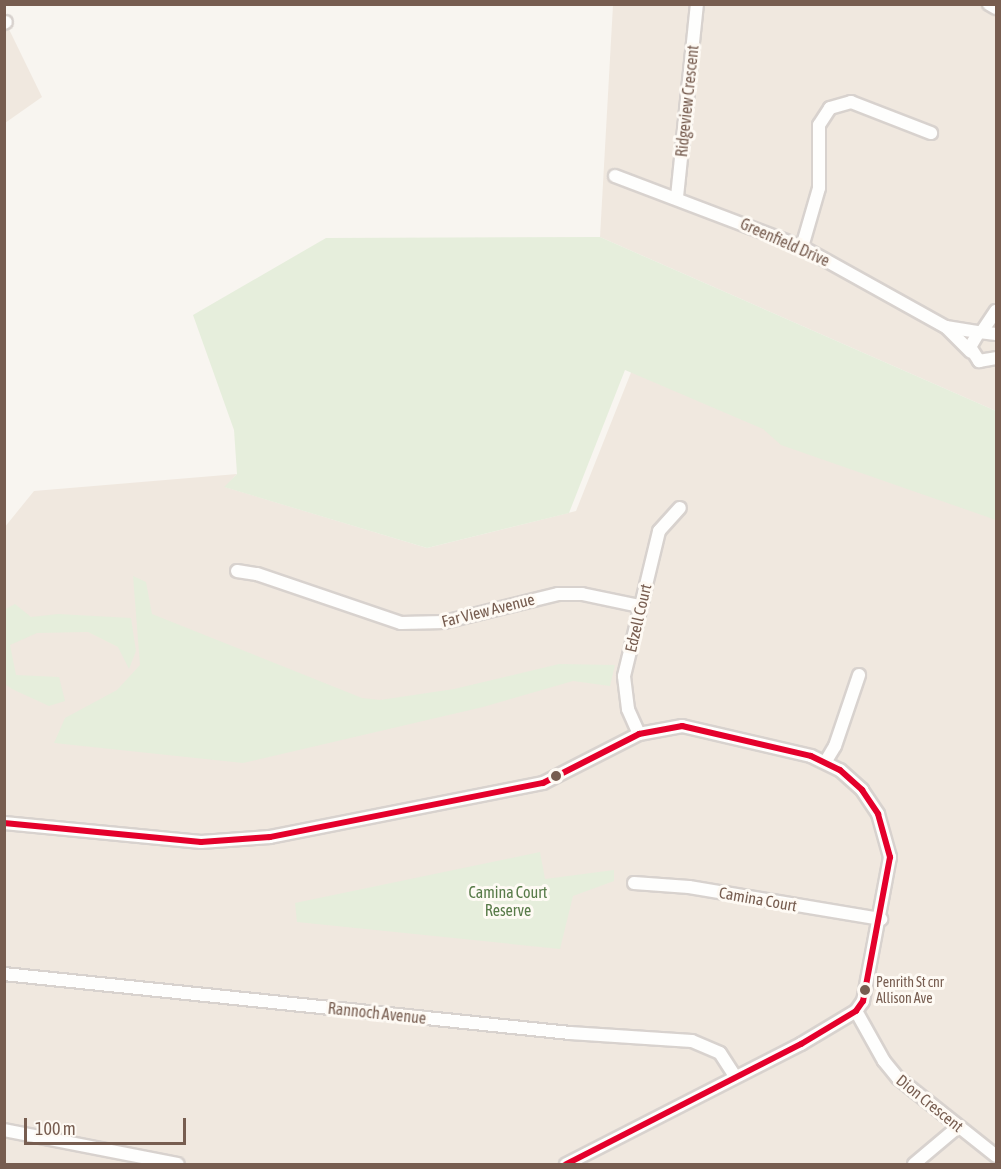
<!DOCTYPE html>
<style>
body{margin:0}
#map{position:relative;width:1001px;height:1169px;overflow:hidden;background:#f8f5f0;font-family:"Asap Condensed",sans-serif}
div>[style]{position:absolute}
.residential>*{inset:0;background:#f0e8df}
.green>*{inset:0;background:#e6eedc}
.roads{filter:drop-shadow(2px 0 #d8d2ce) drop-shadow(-2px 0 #d8d2ce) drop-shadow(0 2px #d8d2ce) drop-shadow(0 -2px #d8d2ce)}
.minor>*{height:12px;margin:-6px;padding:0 6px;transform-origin:6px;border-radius:6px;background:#fefefd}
.bus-1>*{height:6px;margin:-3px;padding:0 3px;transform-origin:3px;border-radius:3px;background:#e4002b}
.dots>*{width:16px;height:16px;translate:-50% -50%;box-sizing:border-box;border:3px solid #fefaf4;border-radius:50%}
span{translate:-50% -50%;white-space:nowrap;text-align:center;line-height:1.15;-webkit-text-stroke:6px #fefaf4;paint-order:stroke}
.bus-label{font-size:14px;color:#775d50}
.left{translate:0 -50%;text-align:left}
.street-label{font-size:16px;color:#775d50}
.park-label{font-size:16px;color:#587b49}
.frame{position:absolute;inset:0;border:6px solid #775d50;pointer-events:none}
.scale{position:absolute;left:24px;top:1118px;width:162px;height:27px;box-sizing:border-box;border:3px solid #775d50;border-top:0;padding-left:8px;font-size:18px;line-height:21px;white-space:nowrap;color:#775d50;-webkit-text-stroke:4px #fefaf4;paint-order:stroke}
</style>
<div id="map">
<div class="residential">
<div style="clip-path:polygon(613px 5px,996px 5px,996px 411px,600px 237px)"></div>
<div style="clip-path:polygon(4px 19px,42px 97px,5px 123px,4px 123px)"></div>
<div style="clip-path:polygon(632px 370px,996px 516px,996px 1164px,5px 1164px,4px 528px,34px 491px,237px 474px,225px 487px,427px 548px,576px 511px)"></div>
</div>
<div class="green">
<div style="clip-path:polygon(600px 237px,996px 411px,996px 520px,781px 445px,763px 429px,625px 370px,569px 513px,427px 548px,224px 487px,237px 474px,234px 430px,193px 315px,326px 238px)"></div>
<div style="clip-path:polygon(133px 576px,146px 582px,152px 614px,362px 698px,380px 700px,454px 689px,559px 664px,615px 665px,610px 686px,573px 681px,483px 707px,243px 763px,54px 743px,65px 718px,117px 690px,140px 665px)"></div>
<div style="clip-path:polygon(15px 604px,31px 617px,58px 614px,131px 618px,136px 651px,129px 669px,118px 647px,88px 632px,37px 633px,10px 645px,16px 675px,59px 677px,65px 701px,49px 706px,12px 689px,5px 684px,4px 610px)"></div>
<div style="clip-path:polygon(540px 852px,545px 879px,614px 870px,614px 881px,573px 896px,560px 949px,297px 922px,295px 903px)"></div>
</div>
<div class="roads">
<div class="minor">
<div style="left:989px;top:4px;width:8px;rotate:30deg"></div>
<div style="left:4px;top:23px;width:2px;rotate:-27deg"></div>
<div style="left:615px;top:176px;width:200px;rotate:20.8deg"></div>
<div style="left:802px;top:247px;width:165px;rotate:29.1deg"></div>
<div style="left:946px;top:327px;width:35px;rotate:45deg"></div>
<div style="left:677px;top:197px;width:194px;rotate:-84.1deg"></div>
<div style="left:802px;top:247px;width:61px;rotate:-73.9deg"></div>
<div style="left:819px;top:188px;width:63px;rotate:-90deg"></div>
<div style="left:819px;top:125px;width:20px;rotate:-57deg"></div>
<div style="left:830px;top:108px;width:22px;rotate:-16deg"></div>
<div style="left:851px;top:102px;width:86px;rotate:21.2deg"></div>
<div style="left:946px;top:327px;width:33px;rotate:9deg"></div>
<div style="left:983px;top:330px;width:23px;rotate:-56deg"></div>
<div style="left:996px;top:334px;width:17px;rotate:-173deg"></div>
<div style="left:979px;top:332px;width:17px;rotate:121deg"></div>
<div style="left:970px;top:347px;width:17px;rotate:57deg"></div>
<div style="left:979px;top:361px;width:17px;rotate:-10deg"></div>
<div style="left:237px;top:571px;width:20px;rotate:9deg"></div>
<div style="left:257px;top:574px;width:152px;rotate:18.8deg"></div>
<div style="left:401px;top:623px;width:43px;rotate:-1.3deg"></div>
<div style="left:444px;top:622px;width:117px;rotate:-13.8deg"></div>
<div style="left:558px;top:594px;width:24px"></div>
<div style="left:582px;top:594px;width:58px;rotate:11.9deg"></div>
<div style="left:639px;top:734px;width:27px;rotate:-114deg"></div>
<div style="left:628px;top:709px;width:33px;rotate:-97deg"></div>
<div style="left:624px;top:676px;width:149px;rotate:-76.4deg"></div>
<div style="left:659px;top:531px;width:31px;rotate:-48deg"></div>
<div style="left:826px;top:761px;width:17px;rotate:-59deg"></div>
<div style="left:835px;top:746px;width:75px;rotate:-71.3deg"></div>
<div style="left:4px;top:823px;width:198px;rotate:5.5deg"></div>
<div style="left:201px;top:842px;width:69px;rotate:-4.1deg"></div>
<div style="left:270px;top:837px;width:278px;rotate:-11.2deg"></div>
<div style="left:543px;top:783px;width:108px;rotate:-27deg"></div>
<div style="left:639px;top:734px;width:44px;rotate:-10.5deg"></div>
<div style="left:682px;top:726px;width:132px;rotate:13.1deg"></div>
<div style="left:811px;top:756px;width:32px;rotate:26deg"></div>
<div style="left:840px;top:770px;width:30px;rotate:42deg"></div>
<div style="left:862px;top:790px;width:29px;rotate:56deg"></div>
<div style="left:878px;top:814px;width:45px;rotate:74.4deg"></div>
<div style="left:890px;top:857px;width:147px;rotate:100.6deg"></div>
<div style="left:863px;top:1001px;width:12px;rotate:125deg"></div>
<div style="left:856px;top:1011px;width:64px;rotate:149deg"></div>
<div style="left:801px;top:1044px;width:264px;rotate:152.9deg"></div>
<div style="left:634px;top:883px;width:55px;rotate:4.2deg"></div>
<div style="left:689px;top:887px;width:195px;rotate:9.5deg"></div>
<div style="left:4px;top:974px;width:569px;rotate:5.95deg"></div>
<div style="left:570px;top:1033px;width:122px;rotate:3.8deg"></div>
<div style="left:692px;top:1041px;width:30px;rotate:23deg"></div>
<div style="left:720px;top:1053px;width:27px;rotate:57deg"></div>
<div style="left:856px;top:1011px;width:57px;rotate:60.8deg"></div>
<div style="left:884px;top:1061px;width:22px;rotate:51deg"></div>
<div style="left:898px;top:1078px;width:125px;rotate:38.5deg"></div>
<div style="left:4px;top:1130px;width:177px;rotate:11.1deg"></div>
<div style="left:914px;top:1164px;width:57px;rotate:-40.1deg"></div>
</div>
</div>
<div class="bus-1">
<div style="left:4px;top:823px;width:198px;rotate:5.5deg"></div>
<div style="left:201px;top:842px;width:69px;rotate:-4.1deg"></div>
<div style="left:270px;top:837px;width:278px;rotate:-11.2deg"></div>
<div style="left:543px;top:783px;width:108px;rotate:-27deg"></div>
<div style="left:639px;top:734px;width:44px;rotate:-10.5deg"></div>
<div style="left:682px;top:726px;width:132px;rotate:13.1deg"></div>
<div style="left:811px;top:756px;width:32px;rotate:26deg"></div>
<div style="left:840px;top:770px;width:30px;rotate:42deg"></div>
<div style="left:862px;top:790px;width:29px;rotate:56deg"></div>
<div style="left:878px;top:814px;width:45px;rotate:74.4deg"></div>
<div style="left:890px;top:857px;width:147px;rotate:100.6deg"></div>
<div style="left:863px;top:1001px;width:12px;rotate:125deg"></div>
<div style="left:856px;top:1011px;width:64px;rotate:149deg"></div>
<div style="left:801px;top:1044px;width:264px;rotate:152.9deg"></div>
</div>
<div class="dots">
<div style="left:556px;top:776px;background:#775d50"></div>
<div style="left:865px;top:990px;background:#775d50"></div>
</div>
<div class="bus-label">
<span class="left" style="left:876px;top:990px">Penrith St cnr<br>Allison Ave</span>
</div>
<div class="street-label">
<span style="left:687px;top:101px;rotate:-84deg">Ridgeview Crescent</span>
<span style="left:785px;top:242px;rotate:24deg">Greenfield Drive</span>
<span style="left:488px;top:610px;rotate:-14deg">Far View Avenue</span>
<span style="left:638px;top:618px;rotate:-77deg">Edzell Court</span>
<span style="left:758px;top:899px;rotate:10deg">Camina Court</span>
<span style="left:377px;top:1013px;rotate:6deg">Rannoch Avenue</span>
<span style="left:930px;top:1103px;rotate:39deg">Dion Crescent</span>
</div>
<div class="park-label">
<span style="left:508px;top:901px">Camina Court<br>Reserve</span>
</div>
<div class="frame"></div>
<div class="scale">100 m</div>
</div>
